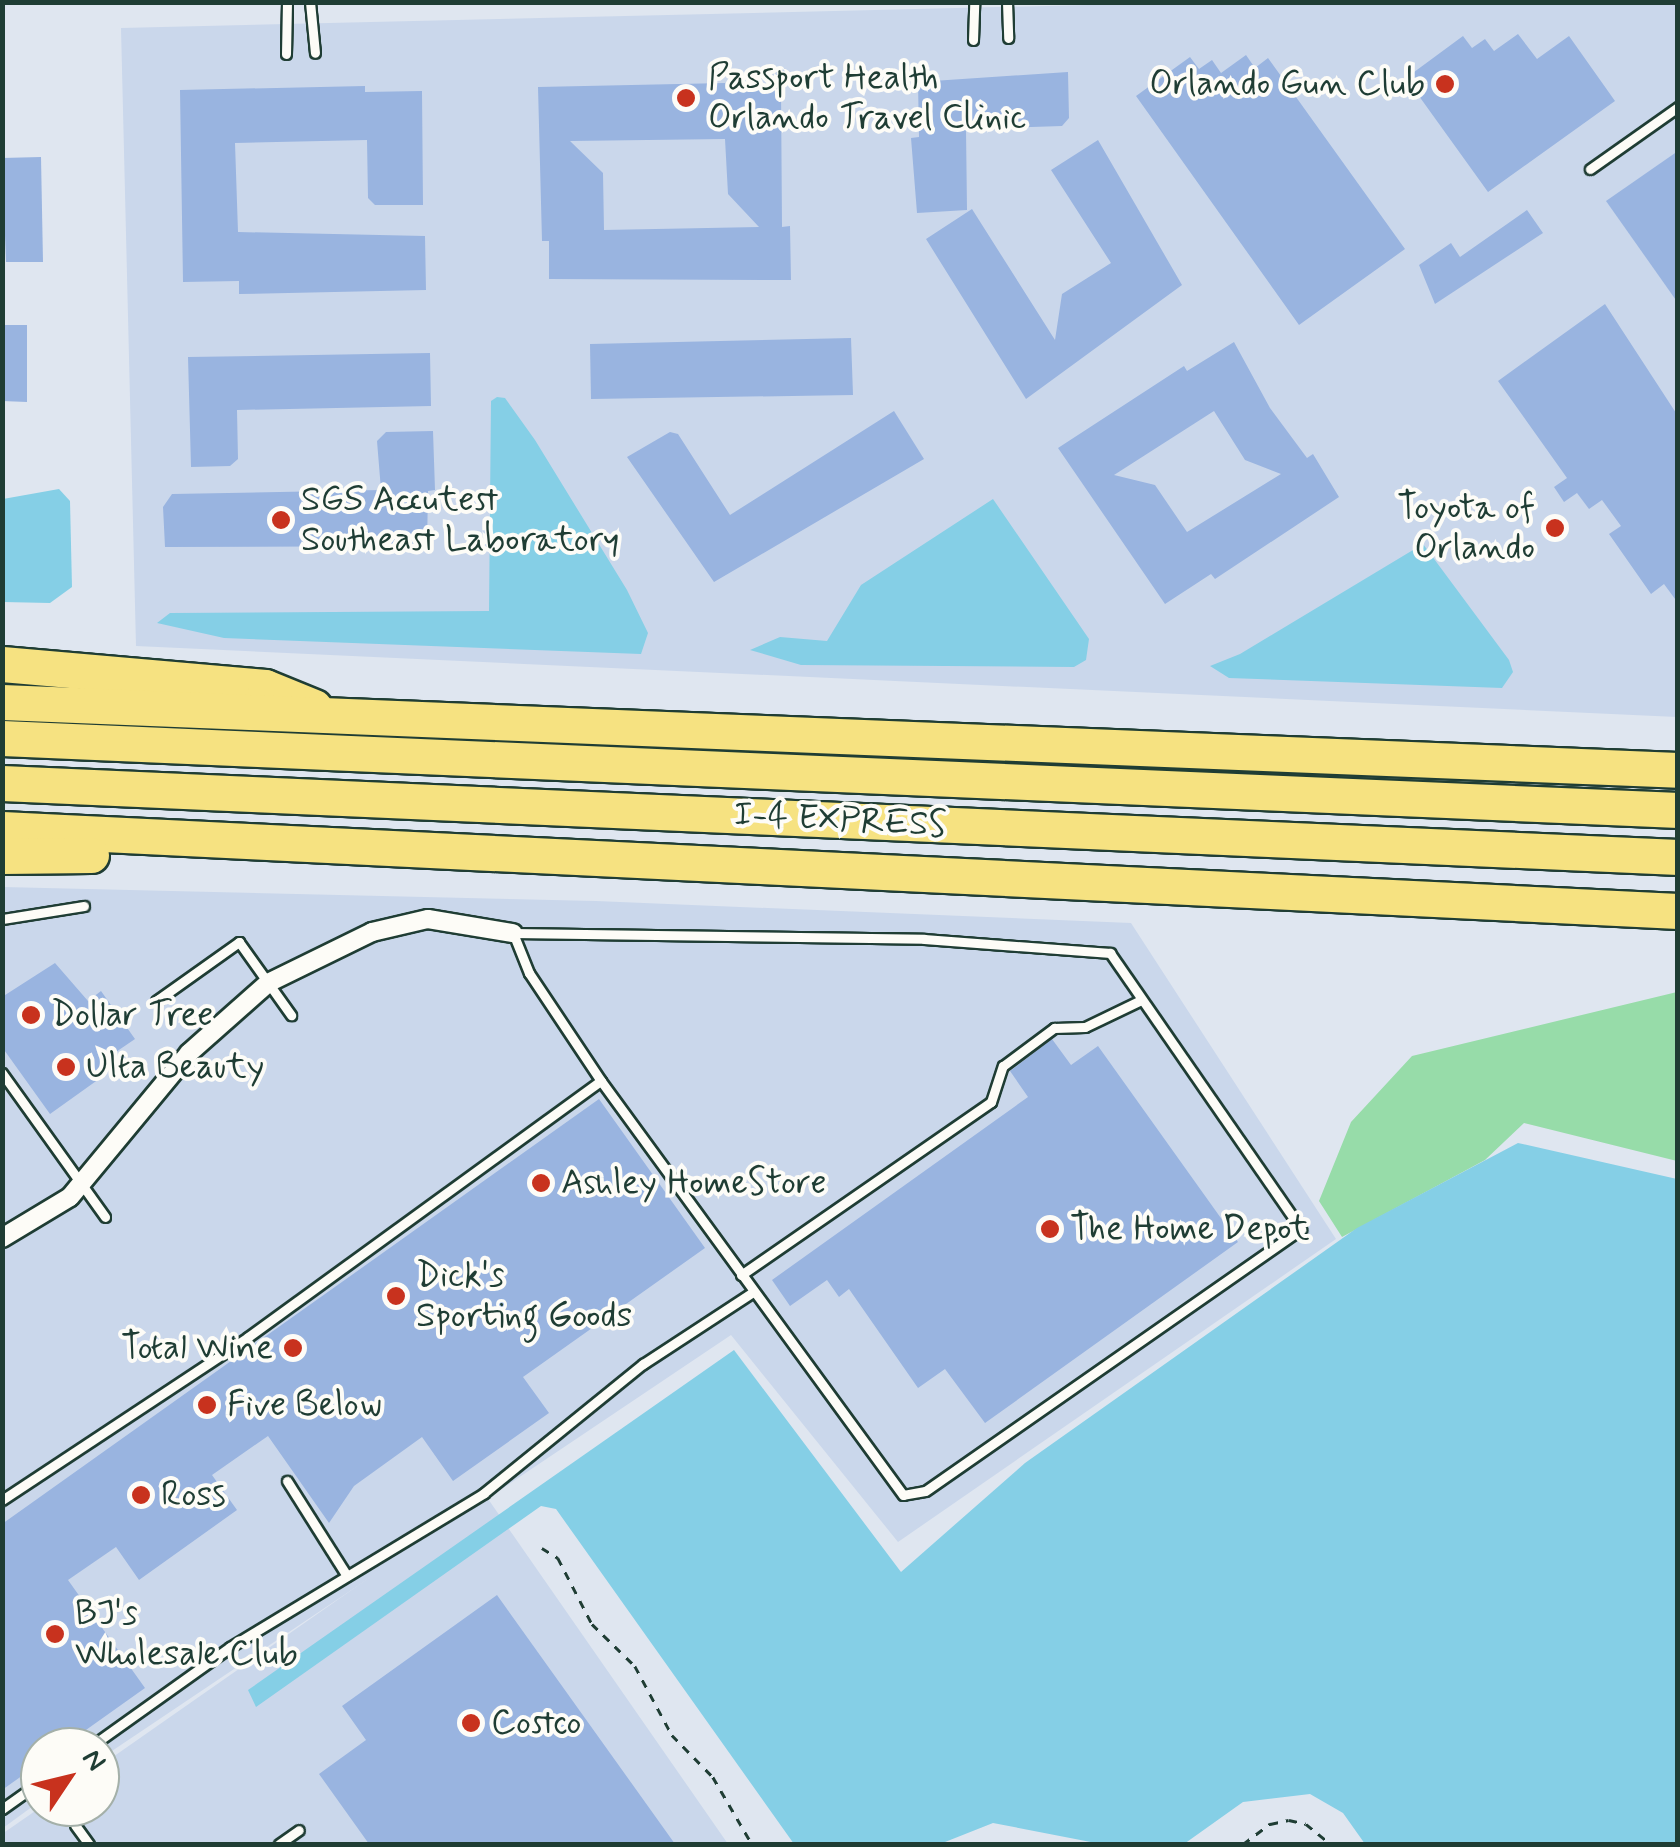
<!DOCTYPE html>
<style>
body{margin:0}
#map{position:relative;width:1680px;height:1847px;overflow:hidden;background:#dfe6f0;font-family:Mynerve,sans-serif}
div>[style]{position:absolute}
.built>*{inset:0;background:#cad7eb}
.green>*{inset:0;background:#97dca9}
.water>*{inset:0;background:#85cfe6}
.building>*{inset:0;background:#99b4e0}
.path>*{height:2.5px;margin-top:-1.25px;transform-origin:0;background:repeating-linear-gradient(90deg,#1f3d34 0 8px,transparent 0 16px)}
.roads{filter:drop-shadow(2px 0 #1f3d34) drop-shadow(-2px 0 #1f3d34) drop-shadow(0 2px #1f3d34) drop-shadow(0 -2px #1f3d34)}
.lane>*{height:9px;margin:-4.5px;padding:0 4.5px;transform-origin:4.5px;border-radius:4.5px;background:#fdfcf7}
.street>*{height:18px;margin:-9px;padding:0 9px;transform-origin:9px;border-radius:9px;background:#fdfcf7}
.highway>*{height:35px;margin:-17.5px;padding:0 17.5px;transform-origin:17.5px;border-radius:17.5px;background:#f6e281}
.dots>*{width:28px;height:28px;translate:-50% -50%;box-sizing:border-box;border:5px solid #fdfcf7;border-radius:50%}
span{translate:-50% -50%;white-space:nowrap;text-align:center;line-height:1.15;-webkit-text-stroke:8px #fdfcf7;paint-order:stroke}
.poi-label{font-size:35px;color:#1f3d34}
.left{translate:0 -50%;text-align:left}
.right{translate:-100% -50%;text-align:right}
.street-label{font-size:35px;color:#1f3d34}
.frame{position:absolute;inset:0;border:5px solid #1f3d34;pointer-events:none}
.north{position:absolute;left:20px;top:1727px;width:100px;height:100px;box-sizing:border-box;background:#fdfcf7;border:2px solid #a4b0a9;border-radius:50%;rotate:55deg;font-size:28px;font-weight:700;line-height:40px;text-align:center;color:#1f3d34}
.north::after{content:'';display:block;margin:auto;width:35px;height:45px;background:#c8321e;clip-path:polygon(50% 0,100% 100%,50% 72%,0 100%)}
</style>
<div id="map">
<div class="built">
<div style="clip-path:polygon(1170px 3px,1677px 3px,1677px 717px,136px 646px,121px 28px)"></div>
<div style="clip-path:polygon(3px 887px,596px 901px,1131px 923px,1336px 1239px,898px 1542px,731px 1335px,100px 1759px,100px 1747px,40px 1747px,40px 1801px,3px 1828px)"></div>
<div style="clip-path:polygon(486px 1496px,728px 1844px,3px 1844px,2px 1834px,41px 1807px,100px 1807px,100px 1766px)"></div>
</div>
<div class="green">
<div style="clip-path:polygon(1677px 992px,1677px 1161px,1524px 1123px,1485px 1160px,1342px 1237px,1319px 1201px,1351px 1122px,1412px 1056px)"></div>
</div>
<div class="water">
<div style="clip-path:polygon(497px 397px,505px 398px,535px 440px,627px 590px,648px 633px,641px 654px,224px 638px,157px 623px,170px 613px,489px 611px,491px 401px)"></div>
<div style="clip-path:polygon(59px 489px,70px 501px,72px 587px,50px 603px,3px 602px,3px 499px)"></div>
<div style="clip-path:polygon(993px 499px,1089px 639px,1086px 660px,1074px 667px,801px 665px,750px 650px,780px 637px,827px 641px,861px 585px)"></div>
<div style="clip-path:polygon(1423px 544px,1509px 660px,1513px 672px,1502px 688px,1229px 678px,1210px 666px,1240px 654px)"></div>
<div style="clip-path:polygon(1518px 1143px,1677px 1179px,1677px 1844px,1365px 1844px,1343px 1813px,1310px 1794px,1243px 1802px,1184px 1844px,1101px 1844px,993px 1823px,940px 1844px,794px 1844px,556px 1509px,541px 1506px,256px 1707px,248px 1690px,734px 1350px,901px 1572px,1025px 1463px,1357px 1228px)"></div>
</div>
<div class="building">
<div style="clip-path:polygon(1518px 34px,1537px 59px,1569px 36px,1615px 101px,1488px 192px,1406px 78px,1463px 36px,1472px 48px,1485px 39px,1494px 51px)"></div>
<div style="clip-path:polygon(1246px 55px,1255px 68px,1268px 58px,1405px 249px,1299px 325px,1136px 96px,1190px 57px,1199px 69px,1212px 60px,1221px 73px)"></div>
<div style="clip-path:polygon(1068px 72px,1069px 118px,1062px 126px,966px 129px,967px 210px,917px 213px,911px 138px,919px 137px,918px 82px)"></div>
<div style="clip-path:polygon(evenodd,725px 83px,725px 89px,781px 89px,782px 227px,790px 226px,791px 280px,549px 279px,549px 241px,542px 241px,538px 87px,725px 83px,725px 139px,728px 194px,759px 227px,604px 230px,603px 173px,570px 141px,725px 139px)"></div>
<div style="clip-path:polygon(365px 86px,365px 92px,422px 91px,423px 205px,375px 205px,368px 198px,367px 140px,235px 143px,238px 232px,425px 236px,426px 290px,239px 294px,239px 281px,183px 282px,180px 90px)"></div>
<div style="clip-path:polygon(1098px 140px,1182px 285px,1026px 399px,926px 239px,972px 209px,1055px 340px,1062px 294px,1111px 263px,1051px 170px)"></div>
<div style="clip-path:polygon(1678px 151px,1678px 303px,1606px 201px)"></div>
<div style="clip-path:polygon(41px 157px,43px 262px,6px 262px,2px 158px)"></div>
<div style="clip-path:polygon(1527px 210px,1543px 233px,1435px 304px,1419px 265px,1451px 243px,1460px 257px)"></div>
<div style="clip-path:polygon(1605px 304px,1678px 416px,1678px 603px,1664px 584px,1651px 594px,1609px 534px,1621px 526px,1602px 500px,1589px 509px,1577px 493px,1564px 502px,1554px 487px,1567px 478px,1498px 381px)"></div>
<div style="clip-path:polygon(2px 325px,27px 325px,27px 402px,2px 401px)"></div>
<div style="clip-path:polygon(851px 338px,853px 395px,591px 399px,590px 344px)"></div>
<div style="clip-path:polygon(evenodd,1234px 342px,1270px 408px,1307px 458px,1313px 454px,1339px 497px,1215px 579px,1211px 574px,1165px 604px,1058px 448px,1184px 366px,1187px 371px,1234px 342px,1214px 411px,1245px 460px,1281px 474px,1187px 532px,1155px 485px,1114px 475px,1214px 411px)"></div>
<div style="clip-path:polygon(430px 353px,431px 406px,237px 410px,238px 459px,230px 466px,191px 467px,188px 357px)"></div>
<div style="clip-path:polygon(894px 411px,924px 459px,714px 582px,627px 457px,670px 432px,678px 434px,730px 515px)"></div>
<div style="clip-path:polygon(433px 431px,435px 490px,428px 491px,427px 546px,165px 547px,163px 507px,172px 494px,381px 490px,377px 441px,386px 432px)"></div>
<div style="clip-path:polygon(55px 963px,88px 1001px,101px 991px,135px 1039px,113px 1054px,120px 1064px,50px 1114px,2px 1047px,2px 997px)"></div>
<div style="clip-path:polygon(1052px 1039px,1071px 1065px,1098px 1046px,1238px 1242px,985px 1423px,945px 1369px,918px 1388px,849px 1289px,839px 1297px,827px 1280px,790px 1306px,772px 1280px,1028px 1097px,1010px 1071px)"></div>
<div style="clip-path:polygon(599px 1099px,705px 1248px,523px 1377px,549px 1413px,453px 1481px,422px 1437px,354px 1486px,329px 1523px,268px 1436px,212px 1475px,237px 1510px,139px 1580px,116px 1547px,68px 1580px,145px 1688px,62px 1747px,40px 1747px,40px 1763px,2px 1790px,2px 1524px)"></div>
<div style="clip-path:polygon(497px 1595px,675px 1844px,369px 1844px,319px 1774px,366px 1740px,342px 1706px)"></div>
</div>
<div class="path">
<div style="left:542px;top:1548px;width:19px;rotate:32deg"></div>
<div style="left:558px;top:1558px;width:74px;rotate:62.7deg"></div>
<div style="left:592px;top:1624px;width:60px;rotate:44.3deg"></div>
<div style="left:635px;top:1666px;width:78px;rotate:61.8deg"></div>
<div style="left:672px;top:1735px;width:59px;rotate:45.7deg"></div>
<div style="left:713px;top:1777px;width:78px;rotate:59.8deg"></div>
<div style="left:1243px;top:1844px;width:34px;rotate:-37deg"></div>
<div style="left:1270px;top:1824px;width:19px;rotate:-12deg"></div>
<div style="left:1289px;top:1820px;width:17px;rotate:13deg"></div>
<div style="left:1306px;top:1824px;width:32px;rotate:39deg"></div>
</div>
<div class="roads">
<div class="lane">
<div style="left:310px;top:2px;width:51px;rotate:84.4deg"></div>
<div style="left:1007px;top:2px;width:36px;rotate:88deg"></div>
<div style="left:973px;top:40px;width:38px;rotate:-88deg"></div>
<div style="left:286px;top:54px;width:52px;rotate:-88.9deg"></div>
<div style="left:1590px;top:169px;width:108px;rotate:-35.2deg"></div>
<div style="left:2px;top:919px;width:83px;rotate:-9deg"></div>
<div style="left:513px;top:933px;width:411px;rotate:0.8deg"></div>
<div style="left:924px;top:939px;width:187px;rotate:4.3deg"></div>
<div style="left:1110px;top:953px;width:336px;rotate:55.3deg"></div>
<div style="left:1301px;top:1229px;width:458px;rotate:145.1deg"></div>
<div style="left:925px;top:1491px;width:22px;rotate:170deg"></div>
<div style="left:903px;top:1495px;width:512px;rotate:-126.11deg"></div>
<div style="left:601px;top:1081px;width:130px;rotate:-123.7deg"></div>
<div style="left:529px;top:973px;width:43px;rotate:-111.8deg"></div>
<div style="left:156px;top:1001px;width:102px;rotate:-35.4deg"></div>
<div style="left:239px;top:942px;width:90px;rotate:54.5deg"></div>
<div style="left:2px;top:1073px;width:177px;rotate:54.4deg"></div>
<div style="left:741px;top:1275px;width:304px;rotate:-34.7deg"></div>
<div style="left:991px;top:1102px;width:38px;rotate:-72deg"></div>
<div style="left:1003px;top:1066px;width:64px;rotate:-36.7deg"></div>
<div style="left:1054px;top:1028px;width:31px;rotate:-2deg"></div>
<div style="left:1085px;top:1027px;width:62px;rotate:-25.7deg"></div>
<div style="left:287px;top:1481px;width:112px;rotate:57.7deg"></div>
<div style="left:2px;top:1500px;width:295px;rotate:-33.5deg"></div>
<div style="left:248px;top:1337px;width:436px;rotate:-36deg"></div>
<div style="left:90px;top:1747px;width:172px;rotate:-35.5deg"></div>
<div style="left:230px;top:1647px;width:297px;rotate:-31.2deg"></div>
<div style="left:484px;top:1493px;width:205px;rotate:-39.1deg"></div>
<div style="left:643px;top:1364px;width:131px;rotate:-33.2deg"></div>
<div style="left:2px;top:1809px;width:47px;rotate:-35.4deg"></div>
<div style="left:75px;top:1825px;width:24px;rotate:54deg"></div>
<div style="left:279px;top:1844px;width:24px;rotate:-35deg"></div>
</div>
<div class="street">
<div style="left:2px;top:1238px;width:79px;rotate:-31.1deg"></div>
<div style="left:70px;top:1197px;width:187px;rotate:-50.4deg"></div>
<div style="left:189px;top:1053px;width:106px;rotate:-41.5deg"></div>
<div style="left:268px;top:983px;width:116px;rotate:-26.1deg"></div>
<div style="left:372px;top:932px;width:57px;rotate:-13.1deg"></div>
<div style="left:428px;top:919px;width:86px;rotate:9.4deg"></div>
</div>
<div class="highway">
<div style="left:2px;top:664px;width:264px;rotate:5deg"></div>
<div style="left:265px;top:687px;width:53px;rotate:22.2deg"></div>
<div style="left:2px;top:702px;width:1677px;rotate:2.32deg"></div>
<div style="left:2px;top:738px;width:1678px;rotate:2.46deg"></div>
<div style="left:2px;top:783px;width:1678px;rotate:2.53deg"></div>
<div style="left:2px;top:829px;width:1678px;rotate:2.8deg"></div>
<div style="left:2px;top:856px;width:89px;rotate:-0.6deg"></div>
</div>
</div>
<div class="dots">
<div style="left:1445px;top:84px;background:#c8321e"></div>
<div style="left:686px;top:98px;background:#c8321e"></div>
<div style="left:281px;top:520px;background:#c8321e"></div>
<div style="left:1555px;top:528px;background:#c8321e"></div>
<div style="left:31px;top:1015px;background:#c8321e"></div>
<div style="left:66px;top:1067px;background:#c8321e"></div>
<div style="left:541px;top:1183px;background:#c8321e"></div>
<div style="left:1050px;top:1229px;background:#c8321e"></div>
<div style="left:396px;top:1296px;background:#c8321e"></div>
<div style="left:293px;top:1348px;background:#c8321e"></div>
<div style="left:207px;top:1405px;background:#c8321e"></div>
<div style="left:141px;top:1495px;background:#c8321e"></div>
<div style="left:55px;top:1634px;background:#c8321e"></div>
<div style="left:471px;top:1723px;background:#c8321e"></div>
</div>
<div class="poi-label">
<span class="left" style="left:708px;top:98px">Passport Health<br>Orlando Travel Clinic</span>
<span class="right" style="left:1425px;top:84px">Orlando Gun Club</span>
<span class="left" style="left:301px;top:520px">SGS Accutest<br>Southeast Laboratory</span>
<span class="right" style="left:1535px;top:528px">Toyota of<br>Orlando</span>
<span class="left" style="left:51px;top:1015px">Dollar Tree</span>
<span class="left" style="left:86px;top:1067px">Ulta Beauty</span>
<span class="left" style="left:561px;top:1183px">Ashley HomeStore</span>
<span class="left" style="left:1070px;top:1229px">The Home Depot</span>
<span class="left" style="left:416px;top:1296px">Dick's<br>Sporting Goods</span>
<span class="right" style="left:273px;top:1348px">Total Wine</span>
<span class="left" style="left:227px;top:1405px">Five Below</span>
<span class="left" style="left:161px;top:1495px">Ross</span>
<span class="left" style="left:75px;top:1634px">BJ's<br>Wholesale Club</span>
<span class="left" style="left:491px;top:1723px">Costco</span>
</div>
<div class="street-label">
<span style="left:840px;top:820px;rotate:3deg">I-4 EXPRESS</span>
</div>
<div class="frame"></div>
<div class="north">N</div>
</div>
